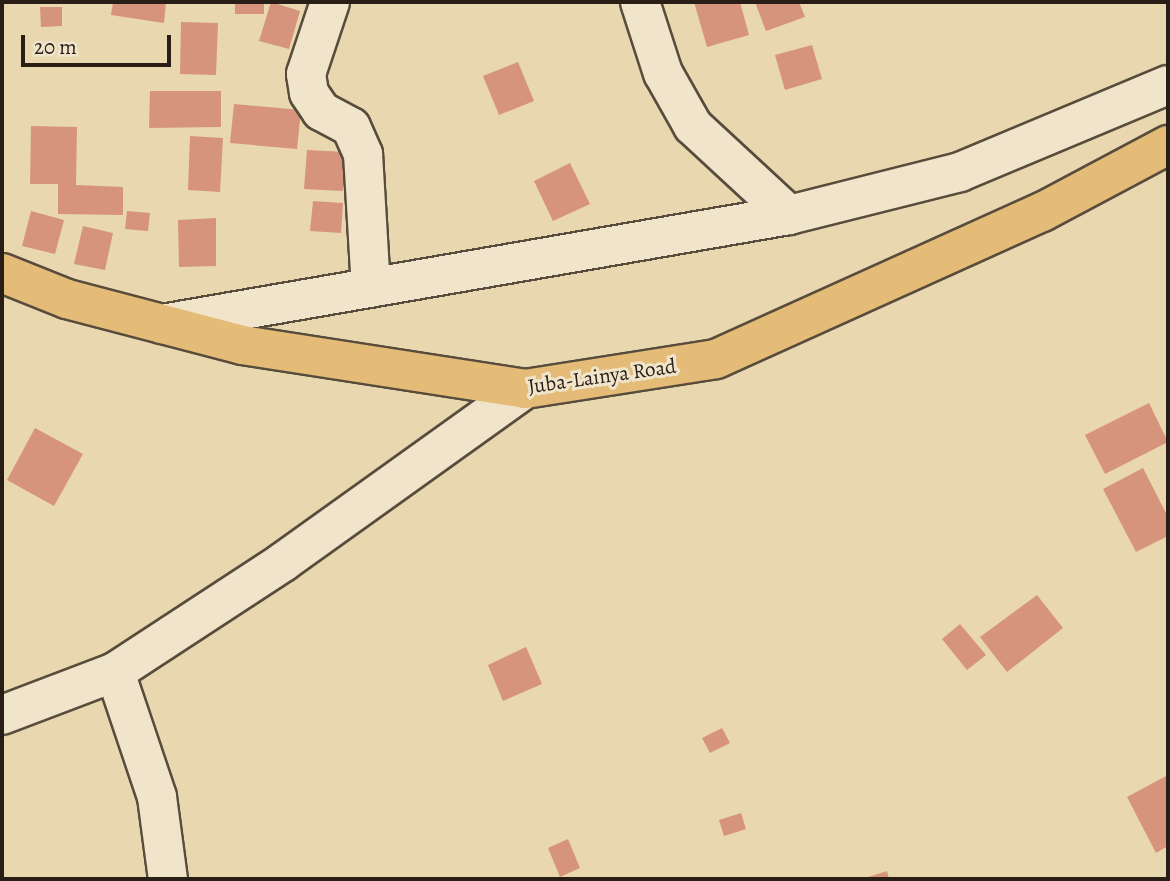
<!DOCTYPE html>
<style>
body{margin:0}
#map{position:relative;width:1170px;height:881px;overflow:hidden;background:#e8d7af;font-family:Alegreya,serif}
div>[style]{position:absolute}
.building>*{inset:0;background:#d7947d}
.roads{filter:drop-shadow(2px 0 #584c3c) drop-shadow(-2px 0 #584c3c) drop-shadow(0 2px #584c3c) drop-shadow(0 -2px #584c3c)}
.minor>*{height:38px;margin:-19px;padding:0 19px;transform-origin:19px;border-radius:19px;background:#f0e5cb}
.major>*{height:38px;margin:-19px;padding:0 19px;transform-origin:19px;border-radius:19px;background:#e4bc78}
span{translate:-50% -50%;white-space:nowrap;text-align:center;line-height:1.15;-webkit-text-stroke:6px #f0e5cb;paint-order:stroke}
.street-label{font-size:21px;color:#281e15}
.frame{position:absolute;inset:0;border:4px solid #281e15;pointer-events:none}
.scale{position:absolute;left:21px;top:35px;width:150px;height:32px;box-sizing:border-box;border:4px solid #281e15;border-top:0;padding-left:9px;font-size:21px;line-height:24px;white-space:nowrap;color:#281e15;-webkit-text-stroke:5px #f0e5cb;paint-order:stroke}
</style>
<div id="map">
<div class="building">
<div style="clip-path:polygon(113px 2px,166px 2px,164px 23px,111px 15px)"></div>
<div style="clip-path:polygon(235px 2px,264px 2px,264px 14px,235px 14px)"></div>
<div style="clip-path:polygon(271px 2px,300px 11px,289px 49px,259px 41px)"></div>
<div style="clip-path:polygon(694px 2px,740px 2px,749px 35px,707px 47px)"></div>
<div style="clip-path:polygon(755px 2px,799px 2px,805px 17px,766px 31px)"></div>
<div style="clip-path:polygon(40px 7px,62px 7px,62px 26px,41px 27px)"></div>
<div style="clip-path:polygon(181px 22px,218px 23px,216px 75px,180px 74px)"></div>
<div style="clip-path:polygon(812px 45px,822px 79px,785px 90px,775px 55px)"></div>
<div style="clip-path:polygon(518px 62px,534px 101px,499px 115px,483px 76px)"></div>
<div style="clip-path:polygon(150px 91px,221px 91px,221px 127px,149px 128px)"></div>
<div style="clip-path:polygon(234px 104px,301px 110px,297px 149px,230px 143px)"></div>
<div style="clip-path:polygon(31px 126px,77px 127px,76px 185px,123px 187px,123px 215px,58px 214px,58px 184px,30px 184px)"></div>
<div style="clip-path:polygon(190px 136px,223px 138px,220px 192px,188px 190px)"></div>
<div style="clip-path:polygon(307px 150px,346px 152px,343px 191px,304px 189px)"></div>
<div style="clip-path:polygon(570px 163px,590px 204px,553px 221px,534px 181px)"></div>
<div style="clip-path:polygon(313px 201px,343px 203px,341px 233px,310px 231px)"></div>
<div style="clip-path:polygon(31px 211px,64px 220px,55px 254px,22px 246px)"></div>
<div style="clip-path:polygon(127px 211px,150px 213px,148px 231px,125px 229px)"></div>
<div style="clip-path:polygon(216px 218px,216px 266px,179px 267px,178px 220px)"></div>
<div style="clip-path:polygon(83px 226px,113px 233px,105px 270px,74px 264px)"></div>
<div style="clip-path:polygon(1149px 403px,1168px 442px,1105px 474px,1085px 435px)"></div>
<div style="clip-path:polygon(35px 428px,83px 454px,54px 506px,7px 480px)"></div>
<div style="clip-path:polygon(1143px 468px,1168px 517px,1168px 536px,1136px 552px,1103px 489px)"></div>
<div style="clip-path:polygon(1037px 595px,1063px 628px,1007px 672px,980px 637px)"></div>
<div style="clip-path:polygon(960px 624px,986px 655px,967px 670px,942px 639px)"></div>
<div style="clip-path:polygon(526px 647px,542px 684px,503px 701px,488px 665px)"></div>
<div style="clip-path:polygon(722px 728px,730px 743px,710px 753px,702px 738px)"></div>
<div style="clip-path:polygon(1168px 775px,1168px 846px,1156px 853px,1127px 797px)"></div>
<div style="clip-path:polygon(741px 813px,746px 829px,724px 836px,719px 820px)"></div>
<div style="clip-path:polygon(568px 839px,580px 868px,560px 877px,548px 848px)"></div>
<div style="clip-path:polygon(887px 871px,889px 879px,862px 879px)"></div>
</div>
<div class="roads">
<div class="minor">
<div style="left:330px;top:2px;width:76px;rotate:108.4deg"></div>
<div style="left:306px;top:74px;width:19px;rotate:81deg"></div>
<div style="left:309px;top:93px;width:22px;rotate:56deg"></div>
<div style="left:321px;top:111px;width:34px;rotate:28deg"></div>
<div style="left:351px;top:127px;width:30px;rotate:66deg"></div>
<div style="left:363px;top:154px;width:134px;rotate:86.6deg"></div>
<div style="left:640px;top:2px;width:75px;rotate:72.1deg"></div>
<div style="left:663px;top:73px;width:61px;rotate:60.5deg"></div>
<div style="left:693px;top:126px;width:131px;rotate:42.8deg"></div>
<div style="left:162px;top:324px;width:636px;rotate:-9.86deg"></div>
<div style="left:789px;top:215px;width:176px;rotate:-14.1deg"></div>
<div style="left:960px;top:172px;width:225px;rotate:-22.7deg"></div>
<div style="left:115px;top:672px;width:132px;rotate:71.4deg"></div>
<div style="left:157px;top:797px;width:83px;rotate:82.4deg"></div>
<div style="left:2px;top:715px;width:121px;rotate:-20.8deg"></div>
<div style="left:115px;top:672px;width:201px;rotate:-33.2deg"></div>
<div style="left:283px;top:562px;width:297px;rotate:-35.6deg"></div>
</div>
<div class="major">
<div style="left:2px;top:273px;width:70px;rotate:21.8deg"></div>
<div style="left:67px;top:299px;width:181px;rotate:14.7deg"></div>
<div style="left:242px;top:345px;width:286px;rotate:8.8deg"></div>
<div style="left:525px;top:389px;width:193px;rotate:-8.9deg"></div>
<div style="left:716px;top:359px;width:358px;rotate:-24.3deg"></div>
<div style="left:1042px;top:212px;width:143px;rotate:-28deg"></div>
</div>
</div>
<div class="street-label">
<span style="left:602px;top:376px;rotate:-8deg">Juba-Lainya Road</span>
</div>
<div class="frame"></div>
<div class="scale">20 m</div>
</div>
